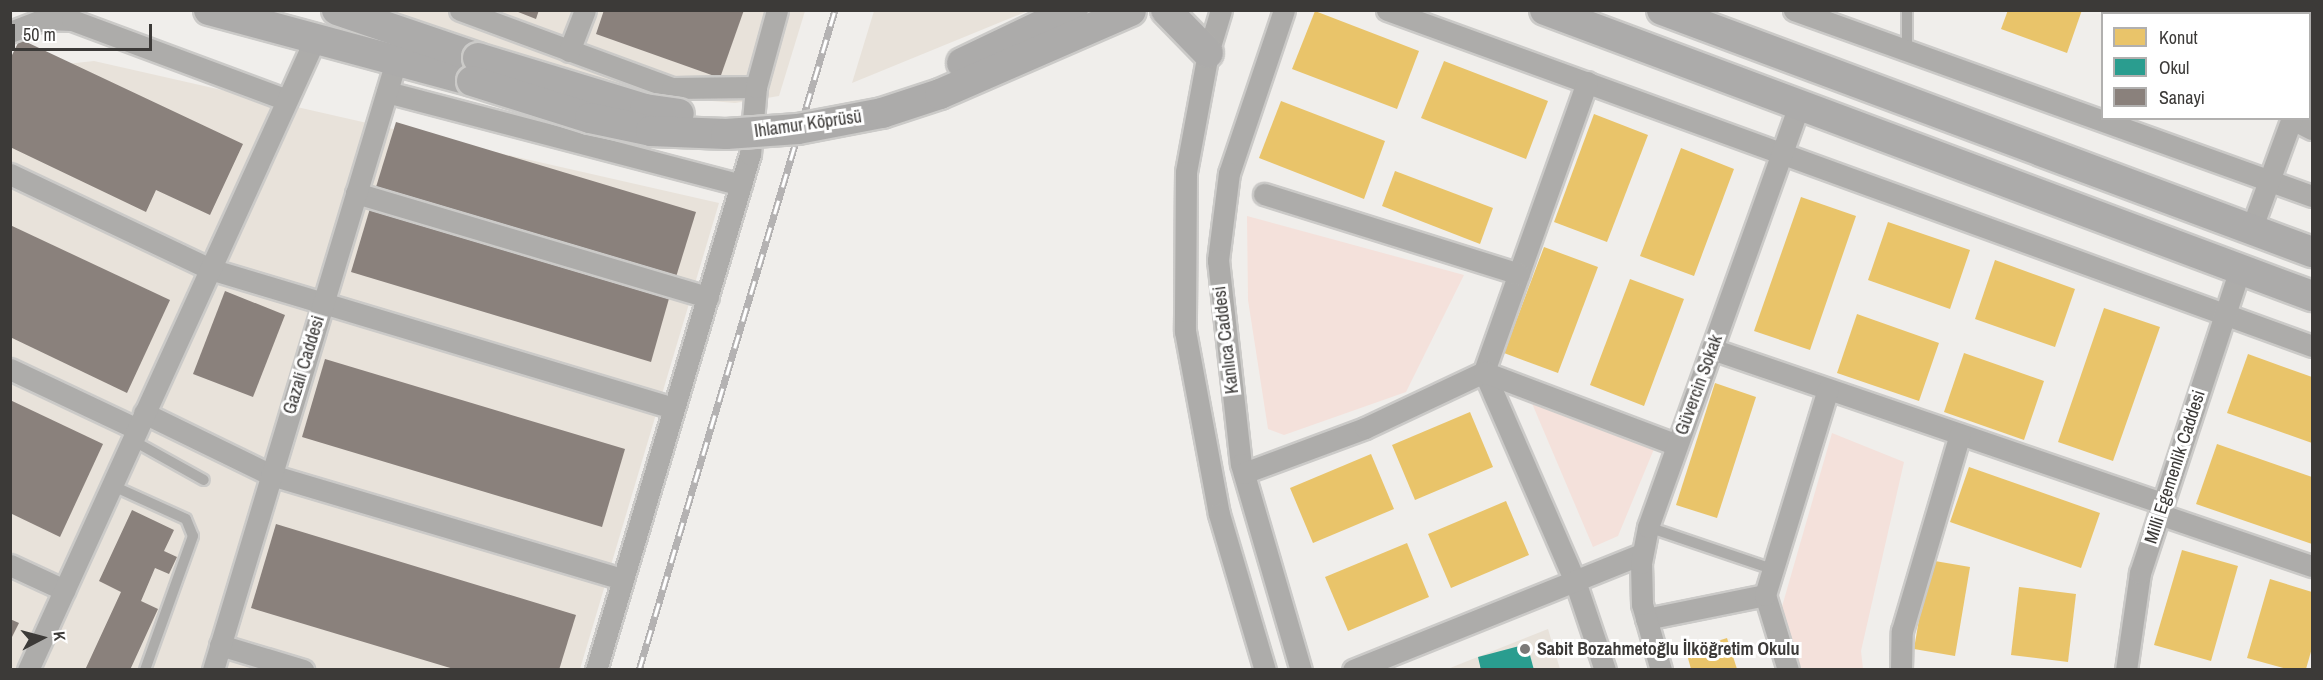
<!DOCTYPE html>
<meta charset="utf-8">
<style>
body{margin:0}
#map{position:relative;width:2323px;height:680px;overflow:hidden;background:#f0eeeb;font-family:"Archivo Narrow",sans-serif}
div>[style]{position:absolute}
.built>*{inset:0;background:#e8e2da}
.green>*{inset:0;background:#f4e1db}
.homes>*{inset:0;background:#e9c46a}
.schools>*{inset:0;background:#2a9d8f}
.industry>*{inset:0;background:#8a817c}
.roads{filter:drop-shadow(2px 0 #cbcac8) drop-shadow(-2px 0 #cbcac8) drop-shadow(0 2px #cbcac8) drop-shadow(0 -2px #cbcac8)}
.lane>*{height:10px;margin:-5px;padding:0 5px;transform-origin:5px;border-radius:5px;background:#adacaa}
.street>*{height:21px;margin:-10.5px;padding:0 10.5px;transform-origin:10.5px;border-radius:10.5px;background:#adacaa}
.secondary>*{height:30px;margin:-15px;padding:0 15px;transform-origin:15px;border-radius:15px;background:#acabaa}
.rail>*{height:7px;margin-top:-3.5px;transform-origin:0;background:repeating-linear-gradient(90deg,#fff 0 14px,#b4b2b2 0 28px);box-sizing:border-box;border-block:2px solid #b4b2b2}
.bridges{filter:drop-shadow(2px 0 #cbcac8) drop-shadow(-2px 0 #cbcac8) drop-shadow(0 2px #cbcac8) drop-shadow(0 -2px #cbcac8)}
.secondary-bridge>*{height:30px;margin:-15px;padding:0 15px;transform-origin:15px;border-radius:15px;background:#acabaa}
.dots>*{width:16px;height:16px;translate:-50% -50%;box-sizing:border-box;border:3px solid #fff;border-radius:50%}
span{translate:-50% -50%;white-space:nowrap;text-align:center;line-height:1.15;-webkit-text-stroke:6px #fff;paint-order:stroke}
.street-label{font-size:18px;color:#3c3a38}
.poi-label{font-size:18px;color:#3c3a38;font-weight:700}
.left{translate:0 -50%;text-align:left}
.frame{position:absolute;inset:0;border:12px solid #3c3a38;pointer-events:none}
.legend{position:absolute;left:2101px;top:12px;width:210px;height:108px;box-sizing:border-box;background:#fff;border:2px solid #b1b0af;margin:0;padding:8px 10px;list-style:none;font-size:18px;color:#3c3a38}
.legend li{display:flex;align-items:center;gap:12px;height:30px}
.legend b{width:30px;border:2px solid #b1b0af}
.north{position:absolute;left:12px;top:608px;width:60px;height:60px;-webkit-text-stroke:4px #fff;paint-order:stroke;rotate:84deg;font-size:16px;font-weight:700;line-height:24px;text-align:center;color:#3c3a38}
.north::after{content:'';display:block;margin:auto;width:21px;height:27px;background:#3c3a38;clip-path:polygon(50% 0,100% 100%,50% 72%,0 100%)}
.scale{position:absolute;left:12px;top:24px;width:140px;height:27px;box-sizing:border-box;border:3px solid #3c3a38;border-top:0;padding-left:8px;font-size:18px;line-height:21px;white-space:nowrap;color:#3c3a38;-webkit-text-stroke:4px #fff;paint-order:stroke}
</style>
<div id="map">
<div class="built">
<div style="clip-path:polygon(385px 11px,805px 11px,779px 96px,735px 103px,665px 97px,583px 81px)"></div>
<div style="clip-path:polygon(874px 11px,874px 10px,1028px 11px,852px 83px)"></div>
<div style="clip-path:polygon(2312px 16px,2312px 122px,2310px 22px)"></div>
<div style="clip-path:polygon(94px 61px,719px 203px,580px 669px,11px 669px,10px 70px)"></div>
<div style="clip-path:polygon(1548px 629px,1560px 669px,1445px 670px)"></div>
</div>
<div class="green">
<div style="clip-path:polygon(1247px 216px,1464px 275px,1406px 392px,1284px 435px,1268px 429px,1248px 300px)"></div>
<div style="clip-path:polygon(1531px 401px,1654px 449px,1618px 536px,1593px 547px)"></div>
<div style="clip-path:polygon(1832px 433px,1904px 462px,1861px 651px,1863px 669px,1799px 669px,1781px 610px)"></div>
</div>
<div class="homes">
<div style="clip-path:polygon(2008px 10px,2082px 10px,2067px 53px,2001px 29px)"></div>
<div style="clip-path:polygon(1315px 11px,1419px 51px,1397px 109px,1292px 69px)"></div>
<div style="clip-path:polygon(1444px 61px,1548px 101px,1526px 159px,1421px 118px)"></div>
<div style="clip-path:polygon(1281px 101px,1385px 141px,1364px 199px,1259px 158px)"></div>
<div style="clip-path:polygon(1594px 114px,1648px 135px,1607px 242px,1554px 222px)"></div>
<div style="clip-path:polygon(1681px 148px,1734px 169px,1694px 276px,1640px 256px)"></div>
<div style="clip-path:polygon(1395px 171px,1493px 208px,1480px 244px,1382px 206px)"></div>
<div style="clip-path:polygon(1801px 197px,1856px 216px,1810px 350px,1754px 331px)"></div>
<div style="clip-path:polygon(1888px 222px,1970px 250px,1950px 309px,1868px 280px)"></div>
<div style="clip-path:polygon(1544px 247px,1598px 267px,1558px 373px,1504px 353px)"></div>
<div style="clip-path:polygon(1995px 260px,2075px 289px,2055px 347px,1975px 319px)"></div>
<div style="clip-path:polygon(1630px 279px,1684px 299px,1644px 406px,1590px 385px)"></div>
<div style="clip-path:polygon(2104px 308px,2160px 327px,2113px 461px,2058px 442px)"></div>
<div style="clip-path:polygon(1857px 314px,1939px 343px,1919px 401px,1837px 373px)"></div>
<div style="clip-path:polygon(1964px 353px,2044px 381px,2024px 440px,1944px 412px)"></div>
<div style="clip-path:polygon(2248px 354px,2312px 377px,2312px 443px,2227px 413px)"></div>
<div style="clip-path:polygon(1715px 383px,1756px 397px,1717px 518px,1676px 505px)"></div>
<div style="clip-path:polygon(1470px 412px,1493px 467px,1415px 500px,1392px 445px)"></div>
<div style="clip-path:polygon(2217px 444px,2312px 477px,2312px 544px,2196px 504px)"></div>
<div style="clip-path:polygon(1371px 454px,1394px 509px,1313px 543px,1290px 488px)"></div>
<div style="clip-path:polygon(1969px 467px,2100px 513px,2081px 568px,1950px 522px)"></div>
<div style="clip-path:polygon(1506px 501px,1529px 555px,1451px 588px,1428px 534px)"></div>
<div style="clip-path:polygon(1407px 543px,1429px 597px,1348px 631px,1325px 577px)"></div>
<div style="clip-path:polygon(2182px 550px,2238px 566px,2211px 661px,2154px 645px)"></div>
<div style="clip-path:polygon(1929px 560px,1970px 567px,1955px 656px,1914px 649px)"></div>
<div style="clip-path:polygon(2270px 579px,2312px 592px,2312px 648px,2306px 669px,2287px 669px,2247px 658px)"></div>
<div style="clip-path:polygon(2019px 587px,2076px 594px,2068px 662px,2011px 655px)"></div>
<div style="clip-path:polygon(1727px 638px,1737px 669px,1691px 669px,1686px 651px)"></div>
</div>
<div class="schools">
<div style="clip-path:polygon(1527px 644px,1534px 670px,1481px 670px,1478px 657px)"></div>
</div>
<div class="industry">
<div style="clip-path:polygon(513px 10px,539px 10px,536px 19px)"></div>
<div style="clip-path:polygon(604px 10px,744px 10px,720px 78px,596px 34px)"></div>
<div style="clip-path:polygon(20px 39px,243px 144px,210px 215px,156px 190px,146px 212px,10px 147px,10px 59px)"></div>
<div style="clip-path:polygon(396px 122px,696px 212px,676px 277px,376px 187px)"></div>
<div style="clip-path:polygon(371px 205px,670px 295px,651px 362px,351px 272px)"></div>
<div style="clip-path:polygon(10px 225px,170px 300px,127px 393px,10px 337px)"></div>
<div style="clip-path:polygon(225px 291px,285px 315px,253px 397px,193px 374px)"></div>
<div style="clip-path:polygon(325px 359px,625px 449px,602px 527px,302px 437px)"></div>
<div style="clip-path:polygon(10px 400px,103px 444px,60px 537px,10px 513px)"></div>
<div style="clip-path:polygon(132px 510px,174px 530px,164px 551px,177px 557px,169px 574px,155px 568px,141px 601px,158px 609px,130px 670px,85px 670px,121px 592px,99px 581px)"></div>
<div style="clip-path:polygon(276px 524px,576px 615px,559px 670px,457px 670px,251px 608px)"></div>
<div style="clip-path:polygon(10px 619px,19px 623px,10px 641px)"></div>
</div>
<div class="roads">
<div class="lane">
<div style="left:1907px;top:51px;width:41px;rotate:-90deg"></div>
<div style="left:132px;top:440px;width:82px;rotate:29.1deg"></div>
<div style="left:111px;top:485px;width:82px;rotate:24.4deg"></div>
<div style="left:186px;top:519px;width:18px;rotate:68deg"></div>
<div style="left:193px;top:536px;width:142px;rotate:109.7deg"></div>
<div style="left:1648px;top:527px;width:131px;rotate:18.7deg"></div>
</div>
<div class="street">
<div style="left:460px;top:10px;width:226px;rotate:20.2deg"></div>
<div style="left:672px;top:88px;width:84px;rotate:-0.7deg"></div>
<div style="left:1221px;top:10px;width:45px;rotate:106.8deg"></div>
<div style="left:1208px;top:53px;width:121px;rotate:100.5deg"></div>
<div style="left:1186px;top:172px;width:159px;rotate:90.4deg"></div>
<div style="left:1185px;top:331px;width:186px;rotate:79.5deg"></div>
<div style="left:1219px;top:514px;width:163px;rotate:73.6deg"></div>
<div style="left:1284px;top:10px;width:172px;rotate:108.6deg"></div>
<div style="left:1229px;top:173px;width:88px;rotate:97.2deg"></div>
<div style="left:1218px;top:260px;width:205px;rotate:83.6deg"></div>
<div style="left:1241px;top:464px;width:215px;rotate:73.8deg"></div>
<div style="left:1387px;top:10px;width:984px;rotate:19.96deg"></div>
<div style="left:1794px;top:10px;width:550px;rotate:19.75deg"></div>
<div style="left:2291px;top:10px;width:10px;rotate:24deg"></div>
<div style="left:10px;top:32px;width:36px;rotate:-21deg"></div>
<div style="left:44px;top:19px;width:28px;rotate:2deg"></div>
<div style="left:72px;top:20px;width:229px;rotate:20.4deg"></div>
<div style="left:569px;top:51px;width:44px;rotate:-68.7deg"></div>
<div style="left:1587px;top:82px;width:308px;rotate:109.6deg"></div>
<div style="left:1484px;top:372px;width:228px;rotate:66.5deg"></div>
<div style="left:1575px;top:581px;width:94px;rotate:71.4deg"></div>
<div style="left:2310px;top:82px;width:7px;rotate:-74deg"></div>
<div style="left:387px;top:92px;width:366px;rotate:14.7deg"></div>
<div style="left:2292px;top:119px;width:22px;rotate:27deg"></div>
<div style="left:10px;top:174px;width:221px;rotate:25.4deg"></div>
<div style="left:210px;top:269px;width:484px;rotate:16.7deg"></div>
<div style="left:356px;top:193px;width:367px;rotate:16.5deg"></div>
<div style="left:1264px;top:194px;width:267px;rotate:17.4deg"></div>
<div style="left:2251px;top:230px;width:119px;rotate:-69.9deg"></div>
<div style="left:1712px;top:349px;width:477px;rotate:18.9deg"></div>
<div style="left:10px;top:369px;width:140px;rotate:25.3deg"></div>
<div style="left:144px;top:413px;width:141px;rotate:26deg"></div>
<div style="left:271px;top:475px;width:367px;rotate:16.5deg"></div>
<div style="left:1244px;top:473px;width:129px;rotate:-20.4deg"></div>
<div style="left:1365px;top:428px;width:132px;rotate:-25.2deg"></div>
<div style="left:1484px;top:372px;width:206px;rotate:20.7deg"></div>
<div style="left:2159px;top:514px;width:162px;rotate:18.8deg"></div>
<div style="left:10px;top:565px;width:60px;rotate:24.8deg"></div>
<div style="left:1646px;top:619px;width:121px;rotate:-11.4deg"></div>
<div style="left:220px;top:645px;width:87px;rotate:16.8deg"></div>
<div style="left:28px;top:670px;width:693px;rotate:-65.54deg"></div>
<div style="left:213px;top:670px;width:636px;rotate:-73.27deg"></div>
<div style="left:596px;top:670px;width:538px;rotate:-73.38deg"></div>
<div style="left:750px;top:154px;width:67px;rotate:-84.9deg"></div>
<div style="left:756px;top:87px;width:80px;rotate:-74.7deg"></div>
<div style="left:1353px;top:670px;width:311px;rotate:-21.9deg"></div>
<div style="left:1661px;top:670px;width:69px;rotate:-106.1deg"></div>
<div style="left:1642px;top:604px;width:41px;rotate:-91.4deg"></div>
<div style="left:1641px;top:563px;width:37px;rotate:-79deg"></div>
<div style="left:1648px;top:527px;width:448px;rotate:-70.3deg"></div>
<div style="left:1788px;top:670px;width:78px;rotate:-107deg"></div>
<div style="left:1765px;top:595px;width:215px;rotate:-73deg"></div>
<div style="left:1901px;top:670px;width:39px;rotate:-89deg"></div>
<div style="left:1902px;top:631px;width:205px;rotate:-73.6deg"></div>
<div style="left:2126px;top:670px;width:98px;rotate:-81.8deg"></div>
<div style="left:2140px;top:573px;width:320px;rotate:-71.8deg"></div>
</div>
<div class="secondary">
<div style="left:209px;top:10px;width:272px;rotate:15.1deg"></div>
<div style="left:337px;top:10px;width:149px;rotate:18.8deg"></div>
<div style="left:1166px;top:10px;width:60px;rotate:45.7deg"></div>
<div style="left:1545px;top:10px;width:819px;rotate:20.45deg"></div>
<div style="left:1662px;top:10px;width:694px;rotate:20.42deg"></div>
</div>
</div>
<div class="rail">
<div style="left:639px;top:670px;width:688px;rotate:-73.46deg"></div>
</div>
<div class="bridges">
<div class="secondary-bridge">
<div style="left:478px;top:58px;width:175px;rotate:17deg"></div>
<div style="left:645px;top:109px;width:34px;rotate:8deg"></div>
<div style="left:962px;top:63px;width:123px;rotate:-25.5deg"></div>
<div style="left:472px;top:81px;width:124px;rotate:17.4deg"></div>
<div style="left:590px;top:118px;width:62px;rotate:12deg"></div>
<div style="left:651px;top:131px;width:75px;rotate:2.3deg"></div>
<div style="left:726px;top:134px;width:72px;rotate:-4deg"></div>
<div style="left:798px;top:129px;width:86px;rotate:-10.8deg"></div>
<div style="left:882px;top:113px;width:61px;rotate:-18.1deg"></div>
<div style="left:940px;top:94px;width:208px;rotate:-23.5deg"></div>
</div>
</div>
<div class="dots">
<div style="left:1525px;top:649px;background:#7b7977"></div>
</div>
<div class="street-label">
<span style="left:808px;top:124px;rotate:-8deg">Ihlamur Köprüsü</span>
<span style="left:1226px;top:340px;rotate:-97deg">Kanlıca Caddesi</span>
<span style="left:304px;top:365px;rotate:-73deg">Gazali Caddesi</span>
<span style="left:1699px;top:385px;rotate:-70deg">Güvercin Sokak</span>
<span style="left:2175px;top:467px;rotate:-72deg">Milli Egemenlik Caddesi</span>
</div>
<div class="poi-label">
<span class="left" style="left:1537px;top:649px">Sabit Bozahmetoğlu İlköğretim Okulu</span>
</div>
<div class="frame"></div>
<ul class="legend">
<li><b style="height:16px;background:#e9c46a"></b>Konut</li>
<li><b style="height:16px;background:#2a9d8f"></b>Okul</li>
<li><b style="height:16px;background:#8a817c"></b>Sanayi</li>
</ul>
<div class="north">K</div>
<div class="scale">50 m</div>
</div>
